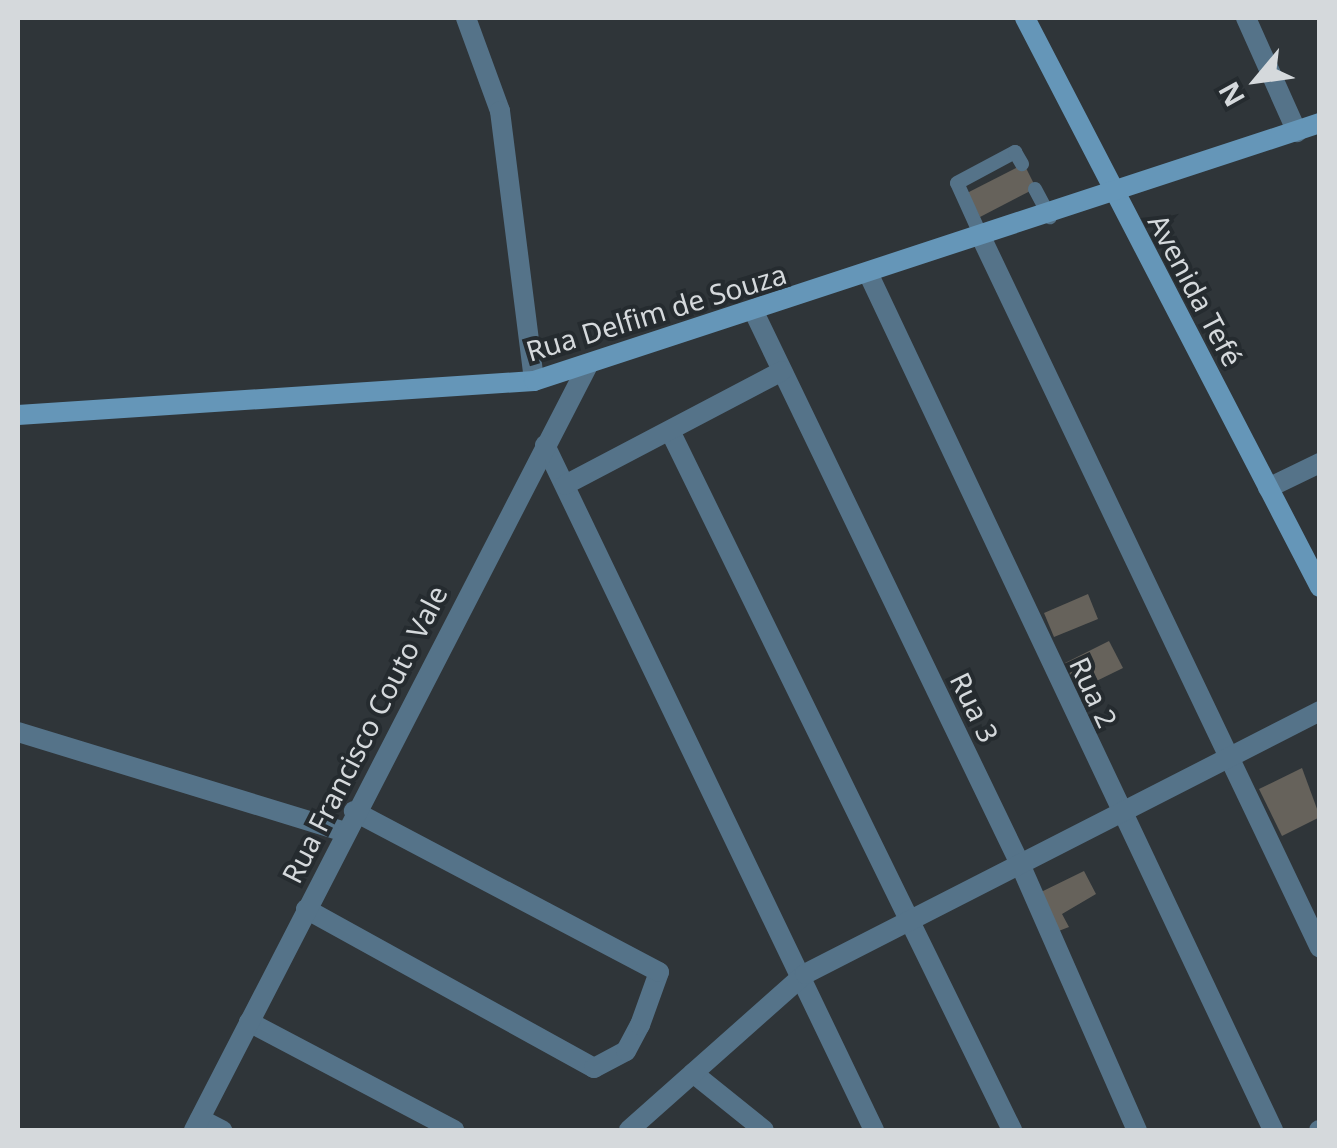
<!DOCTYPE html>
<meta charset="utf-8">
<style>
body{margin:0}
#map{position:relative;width:1337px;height:1148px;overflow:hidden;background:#2f3539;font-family:"Noto Sans",sans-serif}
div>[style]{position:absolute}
.building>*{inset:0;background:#66625b}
.lane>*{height:14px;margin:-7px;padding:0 7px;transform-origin:7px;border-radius:7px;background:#557389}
.street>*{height:20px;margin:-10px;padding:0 10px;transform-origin:10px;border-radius:10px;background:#557389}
.secondary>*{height:20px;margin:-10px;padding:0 10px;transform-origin:10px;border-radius:10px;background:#6596b8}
span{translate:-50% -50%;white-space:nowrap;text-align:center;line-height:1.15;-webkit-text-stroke:8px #252b2f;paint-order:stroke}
.street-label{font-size:28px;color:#d5d9dc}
.frame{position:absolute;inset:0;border:20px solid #d5d9dc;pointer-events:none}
.north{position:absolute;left:1207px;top:30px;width:100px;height:100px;-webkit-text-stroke:8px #252b2f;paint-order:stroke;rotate:241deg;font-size:28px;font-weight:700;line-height:40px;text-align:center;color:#d5d9dc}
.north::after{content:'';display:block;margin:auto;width:35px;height:45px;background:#d5d9dc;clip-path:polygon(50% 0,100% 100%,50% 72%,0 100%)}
</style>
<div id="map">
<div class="building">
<div style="clip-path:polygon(1024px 164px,1036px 188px,980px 217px,967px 193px)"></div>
<div style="clip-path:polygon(1088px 594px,1098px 619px,1054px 637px,1044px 613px)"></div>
<div style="clip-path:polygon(1109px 641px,1123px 668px,1078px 690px,1065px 663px)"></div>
<div style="clip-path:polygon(1302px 768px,1320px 817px,1282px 836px,1259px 789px)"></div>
<div style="clip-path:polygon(1084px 871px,1096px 894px,1062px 914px,1069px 927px,1056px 932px,1039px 893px)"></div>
</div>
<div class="lane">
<div style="left:1035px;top:189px;width:32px;rotate:62deg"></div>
<div style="left:982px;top:238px;width:60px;rotate:-114.4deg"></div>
<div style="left:957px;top:183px;width:66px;rotate:-28.1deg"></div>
<div style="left:1015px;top:152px;width:14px;rotate:60deg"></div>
</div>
<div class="street">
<div style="left:466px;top:18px;width:99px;rotate:69.9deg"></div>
<div style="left:500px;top:111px;width:272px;rotate:82.8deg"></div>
<div style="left:1246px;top:18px;width:125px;rotate:65.9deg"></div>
<div style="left:982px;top:239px;width:785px;rotate:64.51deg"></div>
<div style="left:869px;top:275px;width:946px;rotate:64.71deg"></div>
<div style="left:754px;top:312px;width:613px;rotate:64.27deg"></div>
<div style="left:1020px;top:864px;width:291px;rotate:66.3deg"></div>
<div style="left:672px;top:435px;width:774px;rotate:63.93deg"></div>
<div style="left:545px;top:445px;width:760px;rotate:64.35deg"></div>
<div style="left:565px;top:485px;width:245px;rotate:-27.7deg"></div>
<div style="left:1268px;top:488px;width:58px;rotate:-25.7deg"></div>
<div style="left:18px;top:732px;width:339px;rotate:17deg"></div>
<div style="left:306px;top:909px;width:329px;rotate:28.9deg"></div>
<div style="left:594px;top:1068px;width:36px;rotate:-28deg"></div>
<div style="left:626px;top:1051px;width:30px;rotate:-62deg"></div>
<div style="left:640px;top:1025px;width:56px;rotate:-70.3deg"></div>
<div style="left:659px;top:972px;width:345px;rotate:-152.2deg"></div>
<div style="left:249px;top:1022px;width:232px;rotate:27.8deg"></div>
<div style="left:693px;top:1073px;width:91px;rotate:38.8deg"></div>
<div style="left:200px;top:1119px;width:25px;rotate:27deg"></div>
<div style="left:194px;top:1130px;width:861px;rotate:-62.75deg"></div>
<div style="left:629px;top:1130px;width:235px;rotate:-41.6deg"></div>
<div style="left:805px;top:974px;width:578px;rotate:-27.05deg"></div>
<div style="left:1319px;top:1130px;width:1px"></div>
</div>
<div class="secondary">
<div style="left:1025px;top:18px;width:641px;rotate:62.6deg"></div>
<div style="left:18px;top:415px;width:517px;rotate:-3.77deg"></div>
<div style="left:534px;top:381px;width:827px;rotate:-18.17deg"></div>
</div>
<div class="street-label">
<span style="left:1196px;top:290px;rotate:62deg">Avenida Tefé</span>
<span style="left:656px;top:312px;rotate:-17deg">Rua Delfim de Souza</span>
<span style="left:1094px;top:692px;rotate:65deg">Rua 2</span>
<span style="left:975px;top:707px;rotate:64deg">Rua 3</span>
<span style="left:364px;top:734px;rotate:-63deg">Rua Francisco Couto Vale</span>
</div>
<div class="frame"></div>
<div class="north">N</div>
</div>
